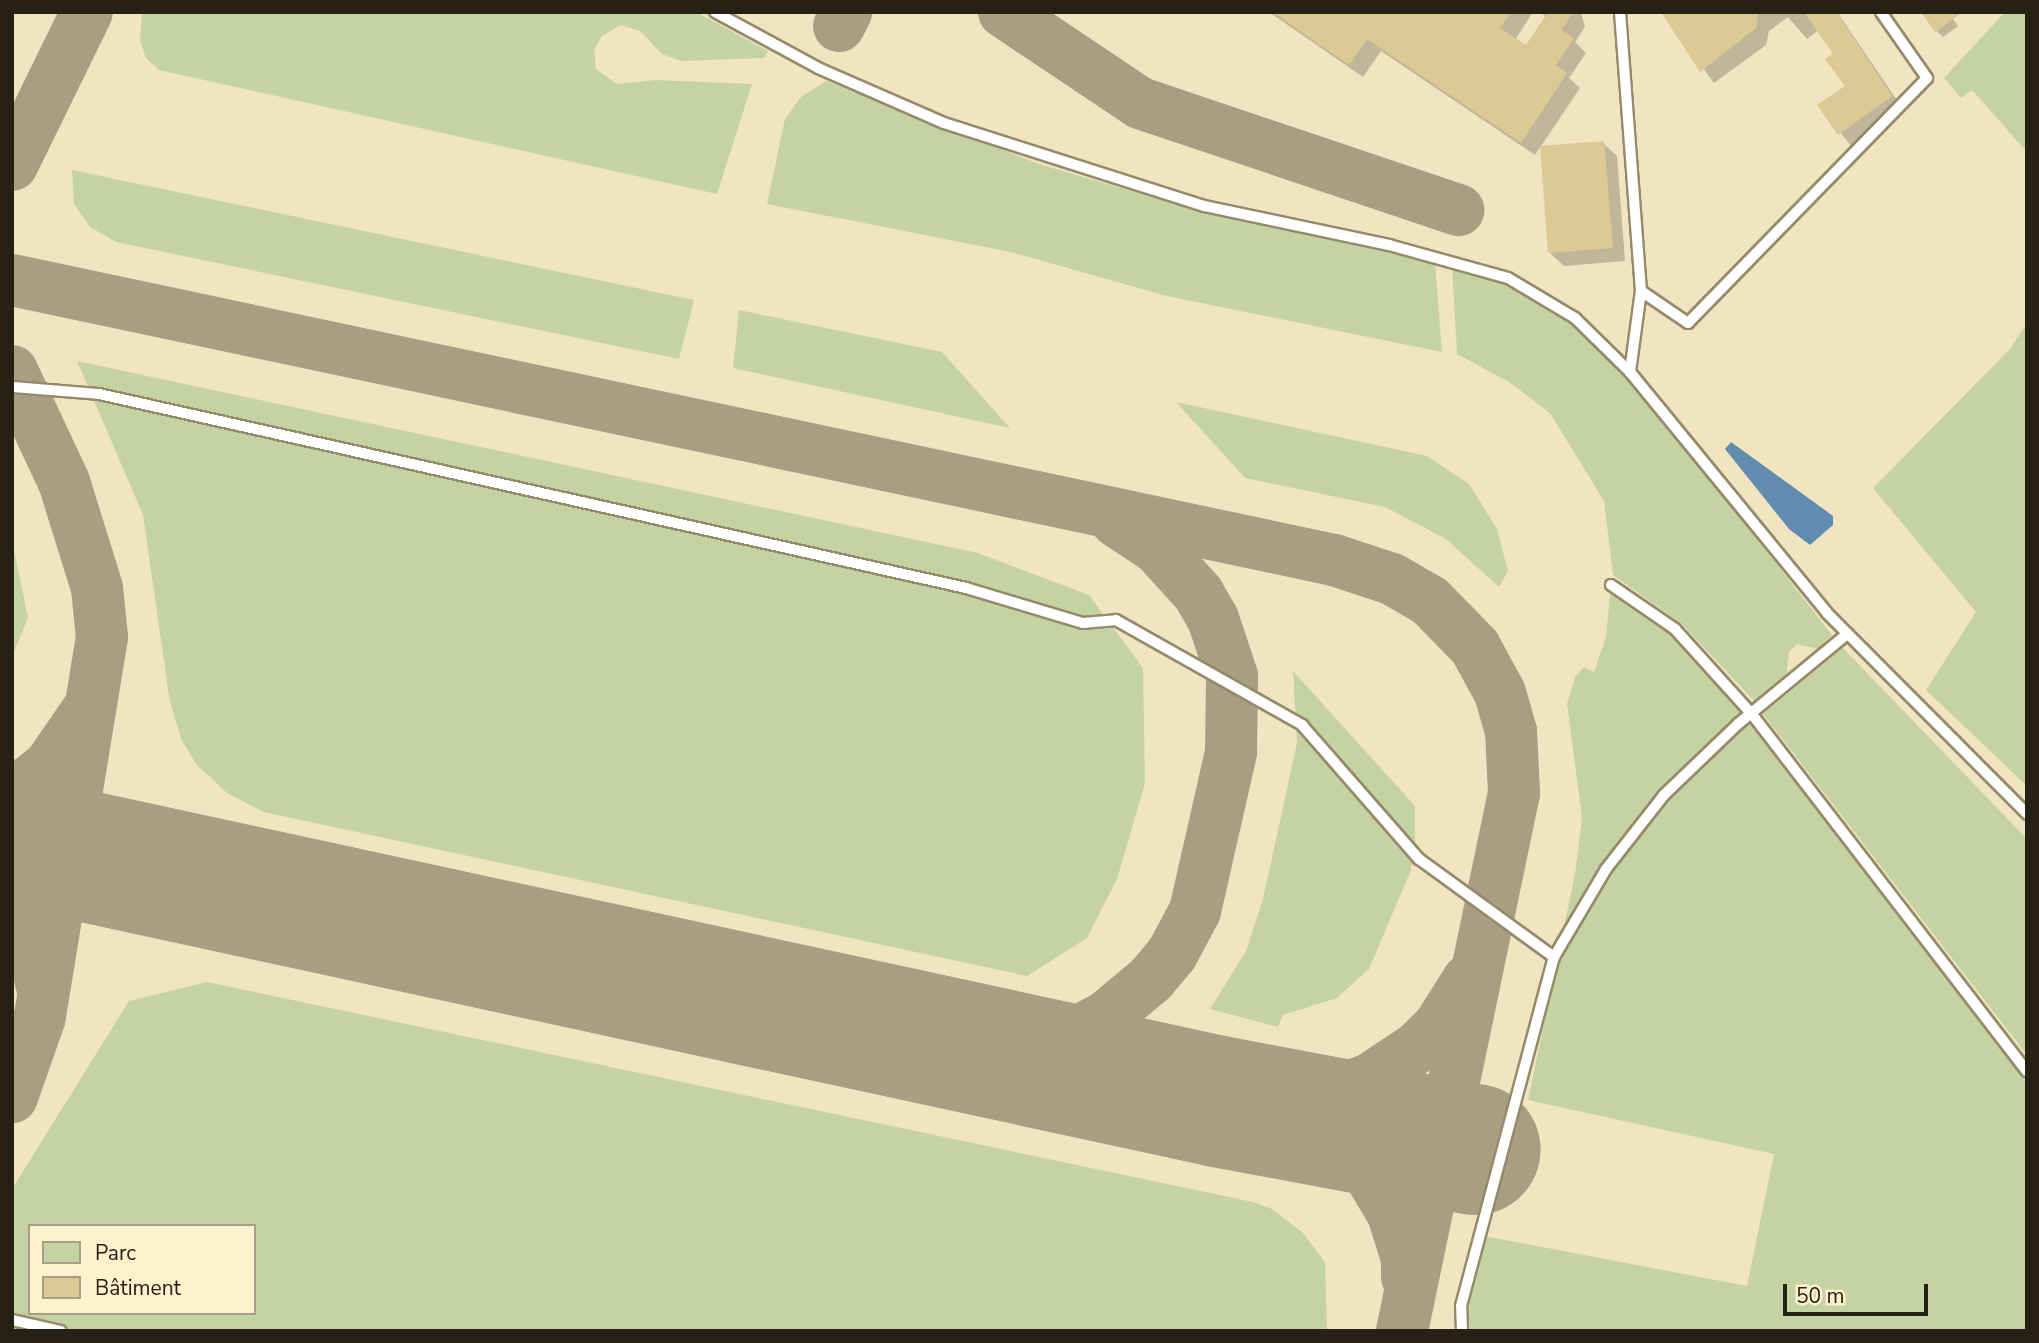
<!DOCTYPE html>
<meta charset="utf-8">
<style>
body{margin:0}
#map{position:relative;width:2039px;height:1343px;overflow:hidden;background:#f0e4c1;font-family:"Nunito Sans",sans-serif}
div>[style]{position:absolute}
.green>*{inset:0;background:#c5d3a4}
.water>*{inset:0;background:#628bb0}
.shadow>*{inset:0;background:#0003}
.taxiway>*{height:52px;margin:-26px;padding:0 26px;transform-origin:26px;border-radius:26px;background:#a89e82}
.runway>*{height:131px;margin:-65.5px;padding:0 65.5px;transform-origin:65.5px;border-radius:65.5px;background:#a89e82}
.building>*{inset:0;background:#dcc994}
.roads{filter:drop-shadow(2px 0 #968a6a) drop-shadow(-2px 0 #968a6a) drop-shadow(0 2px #968a6a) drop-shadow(0 -2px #968a6a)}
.lane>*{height:10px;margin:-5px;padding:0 5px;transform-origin:5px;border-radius:5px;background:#fff}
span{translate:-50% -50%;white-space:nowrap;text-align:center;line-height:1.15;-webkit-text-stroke:7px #fdf1ce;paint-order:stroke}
.frame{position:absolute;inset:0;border:14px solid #262114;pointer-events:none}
.legend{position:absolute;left:28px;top:1224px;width:228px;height:91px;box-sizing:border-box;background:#fdf1ce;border:2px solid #a79e84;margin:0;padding:9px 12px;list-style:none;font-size:21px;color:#262114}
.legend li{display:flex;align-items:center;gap:14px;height:35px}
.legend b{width:35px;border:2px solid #a79e84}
.scale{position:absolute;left:1783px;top:1284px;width:145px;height:32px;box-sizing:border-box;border:4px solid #262114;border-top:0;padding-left:9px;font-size:21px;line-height:24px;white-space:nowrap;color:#262114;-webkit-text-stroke:5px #fdf1ce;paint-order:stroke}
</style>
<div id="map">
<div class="green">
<div style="clip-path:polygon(142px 12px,696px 12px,768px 51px,764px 58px,681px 61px,662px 54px,640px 31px,621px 25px,602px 36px,594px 50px,596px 69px,617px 84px,655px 80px,752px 84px,717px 194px,159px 70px,146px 58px,140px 40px)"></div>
<div style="clip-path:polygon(2005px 12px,2027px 12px,2027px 152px,1972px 90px,1961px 98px,1944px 78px)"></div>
<div style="clip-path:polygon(826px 81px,1039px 164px,1200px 211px,1435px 263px,1442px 352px,1167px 296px,1011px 252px,767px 204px,785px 119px,801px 97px)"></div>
<div style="clip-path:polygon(72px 170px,694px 300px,679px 359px,116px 242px,90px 227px,74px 204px)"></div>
<div style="clip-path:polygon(1452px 266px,1503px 284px,1572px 325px,1623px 367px,1832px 635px,1818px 649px,1797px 644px,1789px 652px,1786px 679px,1755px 702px,1682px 624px,1613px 575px,1604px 501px,1550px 413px,1509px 382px,1457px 354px)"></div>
<div style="clip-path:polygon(739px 310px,942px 352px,1010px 428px,733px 368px)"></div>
<div style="clip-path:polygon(2027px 323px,2027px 786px,1926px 690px,1976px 612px,1873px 488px,2010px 349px)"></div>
<div style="clip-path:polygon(77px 361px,978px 553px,1089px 595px,1143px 668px,1145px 783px,1117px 879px,1087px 938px,1027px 976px,264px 812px,227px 793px,197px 765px,182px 741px,170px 702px,143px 515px)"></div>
<div style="clip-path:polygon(1176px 402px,1427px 456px,1469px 484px,1497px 529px,1508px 571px,1499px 587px,1446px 539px,1385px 507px,1245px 478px)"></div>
<div style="clip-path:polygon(12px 540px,28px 618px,12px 657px)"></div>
<div style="clip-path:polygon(1610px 594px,1670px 633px,1741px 712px,2027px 1082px,2027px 1331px,1458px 1331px,1484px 1236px,1747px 1286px,1774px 1154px,1528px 1100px,1575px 874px,1582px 817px,1567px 704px,1575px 677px,1584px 667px,1594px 672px,1606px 637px)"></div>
<div style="clip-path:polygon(1843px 648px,2027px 839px,2027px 1055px,1763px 714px)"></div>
<div style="clip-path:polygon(1293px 671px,1415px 806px,1415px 840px,1411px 870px,1369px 969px,1337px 998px,1283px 1015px,1278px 1027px,1210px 1009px,1246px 951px,1263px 899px,1297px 743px)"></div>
<div style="clip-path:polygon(evenodd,207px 982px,1253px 1202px,1272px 1209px,1302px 1232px,1325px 1262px,1327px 1331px,12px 1331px,12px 1189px,129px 1001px,207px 982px,30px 1226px,254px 1226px,254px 1313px,30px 1313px,30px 1226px)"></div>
</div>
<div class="water">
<div style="clip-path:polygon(1731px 442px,1833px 516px,1833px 525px,1810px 545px,1789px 529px,1725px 449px)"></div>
</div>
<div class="shadow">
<div style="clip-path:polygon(1269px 12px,1533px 12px,1515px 40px,1527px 48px,1547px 17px,1539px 12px,1581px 12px,1585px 27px,1575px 42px,1586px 53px,1569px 78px,1580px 88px,1535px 155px,1381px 51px,1363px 77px)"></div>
<div style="clip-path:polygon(1662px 12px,1837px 12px,1903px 109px,1852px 147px,1819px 106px,1848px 87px,1835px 54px,1819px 30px,1807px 39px,1788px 17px,1769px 31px,1766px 45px,1714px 83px)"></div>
<div style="clip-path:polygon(1948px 12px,1958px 26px,1943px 37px,1937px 31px)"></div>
<div style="clip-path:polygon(1603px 143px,1617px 156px,1625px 261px,1564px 266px,1550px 253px)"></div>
</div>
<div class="taxiway">
<div style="left:1004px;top:12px;width:164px;rotate:33.8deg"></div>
<div style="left:1140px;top:103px;width:336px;rotate:18.6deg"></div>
<div style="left:839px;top:26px;width:16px;rotate:-63deg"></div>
<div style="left:12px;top:165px;width:170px;rotate:-63.9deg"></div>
<div style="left:12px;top:280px;width:1351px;rotate:11.96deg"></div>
<div style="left:1334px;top:560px;width:61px;rotate:18.1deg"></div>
<div style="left:1392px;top:579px;width:44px;rotate:30.1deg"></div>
<div style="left:1430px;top:601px;width:64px;rotate:45.6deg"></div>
<div style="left:1475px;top:647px;width:52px;rotate:61.5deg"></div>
<div style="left:1500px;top:693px;width:40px;rotate:74deg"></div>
<div style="left:1511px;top:731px;width:62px;rotate:87.2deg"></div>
<div style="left:1514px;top:793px;width:550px;rotate:101.76deg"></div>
<div style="left:12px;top:371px;width:123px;rotate:64.9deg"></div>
<div style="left:64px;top:482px;width:111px;rotate:72.7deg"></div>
<div style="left:97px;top:588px;width:49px;rotate:84.2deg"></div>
<div style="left:102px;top:637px;width:385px;rotate:99.3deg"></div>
<div style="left:40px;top:1017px;width:85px;rotate:109.3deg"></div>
<div style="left:12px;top:795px;width:47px;rotate:-38.1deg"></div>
<div style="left:49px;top:766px;width:67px;rotate:-55.4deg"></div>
<div style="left:12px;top:898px;width:48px;rotate:64deg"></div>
<div style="left:33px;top:941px;width:43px;rotate:79.2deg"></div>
<div style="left:930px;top:1039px;width:87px;rotate:3.9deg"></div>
<div style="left:1017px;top:1045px;width:64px;rotate:-12.7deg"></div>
<div style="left:1079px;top:1031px;width:32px;rotate:-28deg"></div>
<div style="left:1107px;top:1016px;width:57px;rotate:-40.1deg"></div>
<div style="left:1151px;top:979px;width:33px;rotate:-50deg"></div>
<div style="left:1172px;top:954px;width:49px;rotate:-61.9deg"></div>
<div style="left:1195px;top:911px;width:163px;rotate:-77.2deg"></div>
<div style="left:1231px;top:752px;width:76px;rotate:-89.2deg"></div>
<div style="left:1232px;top:676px;width:60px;rotate:-108.4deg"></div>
<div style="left:1213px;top:619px;width:30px;rotate:-120deg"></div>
<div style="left:1198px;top:593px;width:61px;rotate:-132.3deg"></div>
<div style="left:1157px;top:548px;width:49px;rotate:-146.6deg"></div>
<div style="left:1218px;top:1101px;width:95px;rotate:-1.2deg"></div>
<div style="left:1313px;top:1099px;width:60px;rotate:-19.3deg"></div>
<div style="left:1370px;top:1079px;width:58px;rotate:-33.7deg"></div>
<div style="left:1418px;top:1047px;width:30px;rotate:-45deg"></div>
<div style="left:1439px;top:1026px;width:54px;rotate:-57.8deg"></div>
<div style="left:1257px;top:1108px;width:20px;rotate:11deg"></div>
<div style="left:1277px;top:1112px;width:51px;rotate:25.6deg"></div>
<div style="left:1323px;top:1134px;width:57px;rotate:39.3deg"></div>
<div style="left:1367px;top:1170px;width:51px;rotate:59.4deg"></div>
<div style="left:1393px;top:1214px;width:47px;rotate:72.7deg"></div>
<div style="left:1407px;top:1259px;width:18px;rotate:90deg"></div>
</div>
<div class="runway">
<div style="left:12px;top:840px;width:1234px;rotate:12.21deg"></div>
<div style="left:1218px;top:1101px;width:261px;rotate:10.6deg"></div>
</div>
<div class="building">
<div style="clip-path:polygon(1273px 12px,1511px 12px,1500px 28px,1526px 45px,1548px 12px,1573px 12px,1561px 30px,1574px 38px,1556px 65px,1567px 73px,1521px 143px,1367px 39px,1349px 65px)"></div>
<div style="clip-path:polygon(1661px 12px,1758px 12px,1756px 28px,1700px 72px)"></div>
<div style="clip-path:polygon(1804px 12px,1836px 12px,1892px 96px,1838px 135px,1817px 105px,1845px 86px,1825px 59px,1833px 54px)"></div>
<div style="clip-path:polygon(1921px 12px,1963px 12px,1935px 32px)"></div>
<div style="clip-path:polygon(1604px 141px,1613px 248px,1548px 253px,1540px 146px)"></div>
</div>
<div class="roads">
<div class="lane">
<div style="left:715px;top:12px;width:117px;rotate:28.5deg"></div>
<div style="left:818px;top:68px;width:137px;rotate:23.6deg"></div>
<div style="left:944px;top:123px;width:273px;rotate:17.7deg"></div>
<div style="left:1204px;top:206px;width:189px;rotate:11.9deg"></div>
<div style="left:1389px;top:245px;width:123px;rotate:15.5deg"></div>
<div style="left:1508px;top:278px;width:78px;rotate:30.8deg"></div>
<div style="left:1575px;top:318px;width:77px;rotate:44.5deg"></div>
<div style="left:1630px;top:372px;width:311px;rotate:50.7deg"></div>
<div style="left:1827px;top:613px;width:284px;rotate:45.1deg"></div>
<div style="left:1620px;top:12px;width:280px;rotate:85.7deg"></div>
<div style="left:1641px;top:291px;width:57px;rotate:34.2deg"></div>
<div style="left:1688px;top:323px;width:342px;rotate:-45.7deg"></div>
<div style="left:1927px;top:78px;width:80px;rotate:-124.9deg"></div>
<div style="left:1630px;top:372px;width:82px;rotate:-82.3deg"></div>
<div style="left:12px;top:387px;width:87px;rotate:4.6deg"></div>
<div style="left:99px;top:394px;width:888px;rotate:12.61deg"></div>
<div style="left:966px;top:588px;width:122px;rotate:16.7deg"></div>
<div style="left:1083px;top:623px;width:33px;rotate:-5deg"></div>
<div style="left:1116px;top:620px;width:214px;rotate:29.4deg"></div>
<div style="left:1302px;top:725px;width:178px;rotate:48.9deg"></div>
<div style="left:1419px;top:859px;width:167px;rotate:36deg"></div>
<div style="left:1611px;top:585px;width:78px;rotate:34.5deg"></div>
<div style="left:1675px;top:629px;width:113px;rotate:47.9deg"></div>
<div style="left:1751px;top:713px;width:452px;rotate:52.4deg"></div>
<div style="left:12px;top:1320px;width:50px;rotate:12.7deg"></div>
<div style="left:1462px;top:1331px;width:25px;rotate:-92deg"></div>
<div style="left:1461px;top:1306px;width:361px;rotate:-75.1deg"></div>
<div style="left:1554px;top:957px;width:102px;rotate:-59.4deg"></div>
<div style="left:1606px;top:869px;width:94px;rotate:-51.9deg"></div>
<div style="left:1664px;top:795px;width:103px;rotate:-43.8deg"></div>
<div style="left:1738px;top:724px;width:141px;rotate:-39.5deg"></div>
</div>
</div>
<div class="frame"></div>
<ul class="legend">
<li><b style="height:19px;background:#c5d3a4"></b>Parc</li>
<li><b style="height:19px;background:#dcc994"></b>Bâtiment</li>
</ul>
<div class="scale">50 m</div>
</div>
